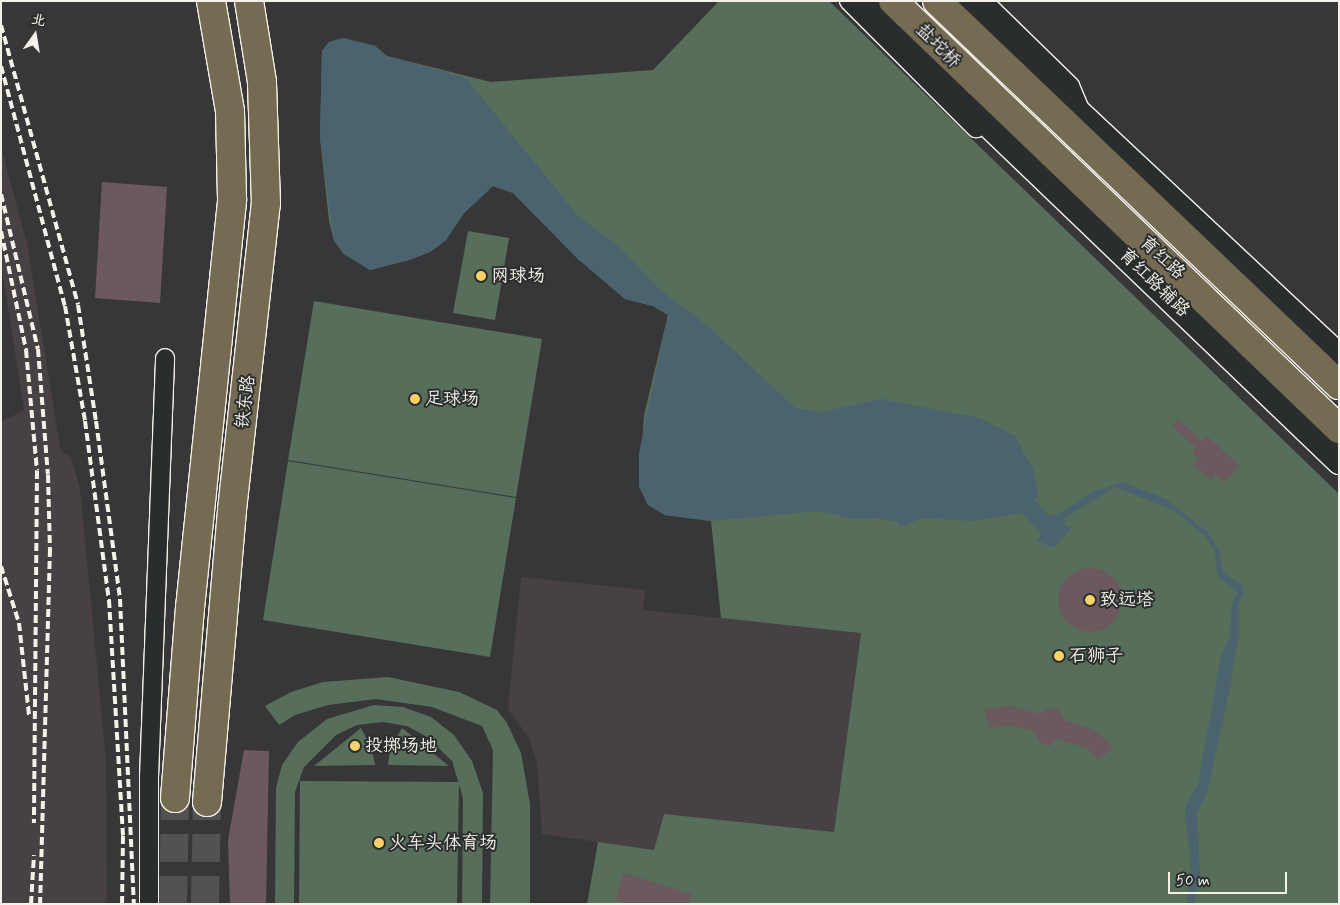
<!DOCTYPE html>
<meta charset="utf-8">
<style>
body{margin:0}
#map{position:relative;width:1340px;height:905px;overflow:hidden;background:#373638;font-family:Mynerve,"LXGW WenKai TC",sans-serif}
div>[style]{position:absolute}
.built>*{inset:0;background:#474044}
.green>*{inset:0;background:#576e5a}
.water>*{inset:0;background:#4a636e}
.building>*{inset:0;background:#6c5960}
.round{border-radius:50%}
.highway-tunnel>*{height:28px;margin-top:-14px;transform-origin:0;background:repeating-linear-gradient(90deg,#535252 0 28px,transparent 0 42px)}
.roads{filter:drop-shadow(1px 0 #f4f1e8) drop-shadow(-1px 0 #f4f1e8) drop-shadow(0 1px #f4f1e8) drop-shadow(0 -1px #f4f1e8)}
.street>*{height:18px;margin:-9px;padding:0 9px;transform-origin:9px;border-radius:9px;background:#2a2d2e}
.secondary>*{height:25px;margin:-12.5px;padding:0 12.5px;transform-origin:12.5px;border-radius:12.5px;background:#2a2d2e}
.highway>*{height:28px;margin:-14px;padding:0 14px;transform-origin:14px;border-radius:14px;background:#746b52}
.rail>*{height:4px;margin-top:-2px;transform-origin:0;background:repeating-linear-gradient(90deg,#f4f1e8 0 8px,transparent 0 12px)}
.dots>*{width:14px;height:14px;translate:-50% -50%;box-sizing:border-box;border:2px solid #2a2d2e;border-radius:50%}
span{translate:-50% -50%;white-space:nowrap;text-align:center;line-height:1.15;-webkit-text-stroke:4px #2a2d2e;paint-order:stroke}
.street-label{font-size:18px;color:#f4f1e8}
.poi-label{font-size:18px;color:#f4f1e8}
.left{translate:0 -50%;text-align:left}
.frame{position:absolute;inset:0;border:2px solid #f4f1e8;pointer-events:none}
.north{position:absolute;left:10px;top:10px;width:50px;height:50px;-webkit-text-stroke:4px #2a2d2e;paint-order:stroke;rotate:13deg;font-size:14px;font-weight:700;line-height:20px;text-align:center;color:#f4f1e8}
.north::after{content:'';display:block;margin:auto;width:18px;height:22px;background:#f4f1e8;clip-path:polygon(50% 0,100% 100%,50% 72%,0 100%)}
.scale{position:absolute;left:1168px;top:872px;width:119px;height:22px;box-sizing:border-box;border:2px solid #f4f1e8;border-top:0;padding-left:6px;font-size:15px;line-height:18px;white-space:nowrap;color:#f4f1e8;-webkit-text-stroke:4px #2a2d2e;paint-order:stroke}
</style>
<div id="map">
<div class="built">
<div style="clip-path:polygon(1px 147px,27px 243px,61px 452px,71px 457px,80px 488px,106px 760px,107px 904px,1px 904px,1px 422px,24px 410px,1px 264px)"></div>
<div style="clip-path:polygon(521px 577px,645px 590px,643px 610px,861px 632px,834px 833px,665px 814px,654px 850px,542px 834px,537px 763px,529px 738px,508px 709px)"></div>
</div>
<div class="green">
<div style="clip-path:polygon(719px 1px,829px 1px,1339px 494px,1339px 904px,587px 904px,598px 842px,654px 850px,664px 814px,834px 832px,861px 633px,721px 618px,711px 521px,665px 515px,648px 505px,639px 486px,644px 415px,668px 315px,653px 306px,625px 299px,578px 259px,513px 193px,493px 186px,464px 213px,446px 240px,430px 252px,409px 260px,370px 270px,344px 254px,334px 241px,329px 221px,320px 138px,322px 51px,329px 42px,343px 38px,375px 46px,387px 56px,491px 82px,653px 70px)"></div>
<div style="clip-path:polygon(468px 231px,509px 238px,495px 320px,453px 313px)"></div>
<div style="clip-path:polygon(314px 301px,542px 339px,516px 497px,288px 460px)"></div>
<div style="clip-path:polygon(288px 461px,516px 498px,490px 657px,263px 620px)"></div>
<div style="clip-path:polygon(388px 677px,459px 692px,497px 710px,507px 723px,521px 753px,530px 804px,530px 904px,490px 904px,493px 750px,482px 726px,432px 707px,376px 699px,328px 705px,295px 715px,279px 725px,265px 706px,291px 692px,323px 682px)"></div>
<div style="clip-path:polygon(374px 705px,403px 707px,431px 717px,454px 735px,472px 761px,483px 793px,482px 904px,462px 904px,463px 798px,452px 761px,427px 737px,407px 726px,383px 722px,357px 725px,336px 735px,304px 767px,295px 792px,294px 904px,275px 904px,276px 788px,282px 765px,298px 742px,327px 719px)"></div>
<div style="clip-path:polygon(361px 728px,372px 749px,375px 765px,314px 766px)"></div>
<div style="clip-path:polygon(402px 728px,449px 766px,388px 765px,390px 749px)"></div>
<div style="clip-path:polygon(300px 781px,459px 782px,457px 904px,299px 904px)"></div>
</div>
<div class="water">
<div style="clip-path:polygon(343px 38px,375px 46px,387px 56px,466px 78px,578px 216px,617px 245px,660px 290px,708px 326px,795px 408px,820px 412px,882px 399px,980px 418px,1015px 436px,1033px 469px,1038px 495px,1034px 500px,1047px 514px,1056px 516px,1094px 491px,1123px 482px,1168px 500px,1208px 533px,1219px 550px,1223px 573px,1242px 585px,1244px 593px,1238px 605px,1238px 637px,1228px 697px,1207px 793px,1197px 813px,1200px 875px,1194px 904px,1187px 904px,1191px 870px,1185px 808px,1198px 784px,1221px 657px,1230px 636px,1232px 601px,1238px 593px,1218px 577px,1214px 550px,1203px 534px,1175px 511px,1115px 487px,1065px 518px,1065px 525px,1071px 528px,1054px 548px,1036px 540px,1042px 534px,1022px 513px,971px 521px,921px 518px,901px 527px,896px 522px,877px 518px,853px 519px,819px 511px,711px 521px,665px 515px,648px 505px,639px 486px,639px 453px,668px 315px,653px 306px,625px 299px,578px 259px,513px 193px,493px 186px,464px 213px,446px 240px,430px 252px,409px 260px,370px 270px,344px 254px,334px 241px,320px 138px,322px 51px,329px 42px)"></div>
</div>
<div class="building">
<div style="clip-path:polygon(102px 182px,167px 187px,160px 303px,95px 298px)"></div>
<div style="clip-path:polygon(1178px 419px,1202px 441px,1207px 436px,1240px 466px,1225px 482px,1216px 475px,1211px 481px,1193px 464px,1198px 459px,1192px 453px,1196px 448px,1172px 426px)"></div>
<div class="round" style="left:1058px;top:568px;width:64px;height:64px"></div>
<div style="clip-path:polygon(1011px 706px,1039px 714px,1048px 708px,1059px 710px,1064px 720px,1094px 730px,1114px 747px,1098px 760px,1087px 748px,1057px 739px,1050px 746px,1040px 743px,1034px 732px,1011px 725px,990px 728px,984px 709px)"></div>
<div style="clip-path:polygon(244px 750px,269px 751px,266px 904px,230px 904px,228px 840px)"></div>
<div style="clip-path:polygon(623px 873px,692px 894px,689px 904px,628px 904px,616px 900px)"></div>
</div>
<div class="highway-tunnel">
<div style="left:173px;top:904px;width:106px;rotate:-88.9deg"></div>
<div style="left:205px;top:904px;width:102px;rotate:-88.9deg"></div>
</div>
<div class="roads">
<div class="street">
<div style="left:849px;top:1px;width:180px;rotate:45deg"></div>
<div style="left:868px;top:1px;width:146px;rotate:46.1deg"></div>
<div style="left:961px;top:1px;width:78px;rotate:44deg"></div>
<div style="left:983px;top:1px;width:122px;rotate:44.3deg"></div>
<div style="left:1070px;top:86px;width:25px;rotate:67deg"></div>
<div style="left:149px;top:904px;width:127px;rotate:-90deg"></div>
<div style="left:149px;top:777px;width:419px;rotate:-87.8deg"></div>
</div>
<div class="secondary">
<div style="left:1017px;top:55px;width:441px;rotate:43.1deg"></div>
<div style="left:969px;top:106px;width:513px;rotate:43.81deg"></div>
</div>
<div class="highway">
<div style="left:893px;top:1px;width:618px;rotate:43.82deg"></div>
<div style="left:937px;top:1px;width:556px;rotate:43.69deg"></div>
<div style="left:175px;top:798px;width:191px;rotate:-85.5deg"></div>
<div style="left:190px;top:608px;width:411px;rotate:-84.1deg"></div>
<div style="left:232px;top:199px;width:88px;rotate:-91.3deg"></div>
<div style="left:230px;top:111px;width:112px;rotate:-99.8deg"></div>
<div style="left:207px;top:802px;width:293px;rotate:-85.1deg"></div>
<div style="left:232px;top:510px;width:308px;rotate:-83.7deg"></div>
<div style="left:266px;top:204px;width:122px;rotate:-91.9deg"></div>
<div style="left:262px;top:82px;width:82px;rotate:-99.1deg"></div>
</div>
</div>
<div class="rail">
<div style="left:1px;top:25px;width:290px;rotate:74.6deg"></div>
<div style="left:78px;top:305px;width:117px;rotate:81.2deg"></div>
<div style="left:96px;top:421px;width:180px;rotate:82.3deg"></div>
<div style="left:120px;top:599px;width:305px;rotate:87.4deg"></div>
<div style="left:1px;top:66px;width:248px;rotate:75.1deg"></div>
<div style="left:65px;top:306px;width:117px;rotate:80.1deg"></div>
<div style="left:85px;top:421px;width:181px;rotate:82.4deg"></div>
<div style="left:109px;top:600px;width:236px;rotate:86.6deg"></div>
<div style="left:123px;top:836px;width:68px;rotate:90.8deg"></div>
<div style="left:1px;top:194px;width:159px;rotate:76.6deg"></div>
<div style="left:38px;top:349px;width:126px;rotate:85.5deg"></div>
<div style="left:48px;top:475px;width:74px;rotate:88.5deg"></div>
<div style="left:50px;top:549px;width:355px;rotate:91.6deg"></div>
<div style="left:1px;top:231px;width:122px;rotate:78.1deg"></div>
<div style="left:26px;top:350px;width:121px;rotate:84.8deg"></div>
<div style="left:37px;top:471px;width:352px;rotate:90.5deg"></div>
<div style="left:1px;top:566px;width:60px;rotate:72.5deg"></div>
<div style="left:19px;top:623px;width:93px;rotate:83.8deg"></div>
<div style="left:31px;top:904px;width:49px;rotate:-86.5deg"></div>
</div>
<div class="dots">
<div style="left:481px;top:276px;background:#ffd166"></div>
<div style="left:415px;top:399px;background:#ffd166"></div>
<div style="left:1090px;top:600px;background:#ffd166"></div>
<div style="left:1059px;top:656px;background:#ffd166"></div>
<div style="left:355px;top:746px;background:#ffd166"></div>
<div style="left:379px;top:843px;background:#ffd166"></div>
</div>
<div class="street-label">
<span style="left:938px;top:46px;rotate:45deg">盐坨桥</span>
<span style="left:1162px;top:258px;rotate:43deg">育红路</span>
<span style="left:1154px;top:283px;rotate:44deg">育红路辅路</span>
<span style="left:246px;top:402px;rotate:-83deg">铁东路</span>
</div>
<div class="poi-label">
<span class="left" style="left:491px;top:276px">网球场</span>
<span class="left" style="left:425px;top:399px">足球场</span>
<span class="left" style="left:1100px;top:600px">致远塔</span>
<span class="left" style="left:1069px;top:656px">石狮子</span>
<span class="left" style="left:365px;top:746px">投掷场地</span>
<span class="left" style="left:389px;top:843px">火车头体育场</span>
</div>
<div class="frame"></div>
<div class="north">北</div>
<div class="scale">50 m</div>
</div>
